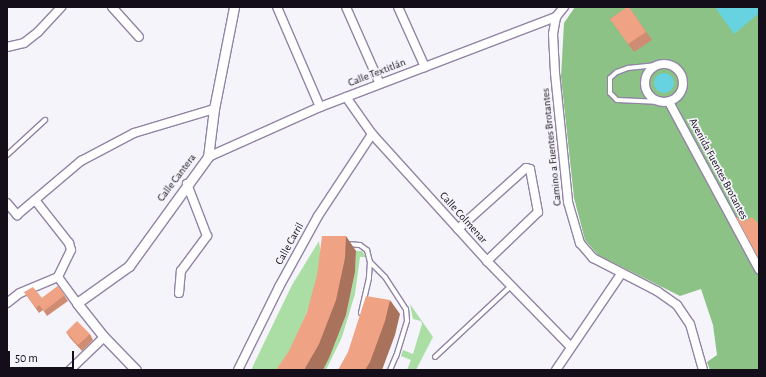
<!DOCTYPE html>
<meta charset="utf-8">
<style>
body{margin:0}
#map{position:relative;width:766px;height:377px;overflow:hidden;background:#f6f4fb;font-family:"Alegreya Sans",sans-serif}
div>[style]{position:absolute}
.green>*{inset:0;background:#aadea4}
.forest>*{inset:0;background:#8cc285}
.water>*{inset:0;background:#67d3e1}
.round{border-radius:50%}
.roads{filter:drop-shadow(1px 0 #9284a4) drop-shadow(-1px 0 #9284a4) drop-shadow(0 1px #9284a4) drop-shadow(0 -1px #9284a4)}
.service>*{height:4px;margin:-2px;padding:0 2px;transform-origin:2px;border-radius:2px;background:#fff}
.minor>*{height:8px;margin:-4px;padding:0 4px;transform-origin:4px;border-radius:4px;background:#fff}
.minor>.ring{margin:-4px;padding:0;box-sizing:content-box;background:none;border:8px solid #fff;border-radius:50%}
.tertiary>*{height:9px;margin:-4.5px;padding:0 4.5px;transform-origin:4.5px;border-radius:4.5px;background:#fff}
.wall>*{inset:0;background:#ce8c72}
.shaded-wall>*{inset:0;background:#a8725c}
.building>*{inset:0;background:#f0a384}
span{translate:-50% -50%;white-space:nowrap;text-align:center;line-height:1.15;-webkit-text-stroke:3.5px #f6f4fb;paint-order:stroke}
.street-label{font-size:11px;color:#130e19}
.frame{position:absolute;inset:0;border:8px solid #130e19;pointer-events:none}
.scale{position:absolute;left:8px;top:351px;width:66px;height:18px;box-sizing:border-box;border:2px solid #130e19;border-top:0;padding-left:5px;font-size:12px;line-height:14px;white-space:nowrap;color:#130e19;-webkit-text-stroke:3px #f6f4fb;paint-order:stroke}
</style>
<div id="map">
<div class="green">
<div style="clip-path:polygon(319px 241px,321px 255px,317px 287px,283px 370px,251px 370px,292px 285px)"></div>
<div style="clip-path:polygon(356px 251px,362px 251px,366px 257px,360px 257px,355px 294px,342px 337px,326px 370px,323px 370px,346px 315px,355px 272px)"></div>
<div style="clip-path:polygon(410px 304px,433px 337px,416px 370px,407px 370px,411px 360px,401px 356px,403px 350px,413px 354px,422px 324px,421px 321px,413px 319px)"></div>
</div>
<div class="forest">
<div style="clip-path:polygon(575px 7px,759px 7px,759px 370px,710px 370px,707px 362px,717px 355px,713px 325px,701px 289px,680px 296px,598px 255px,585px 240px,574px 198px,561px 77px,564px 23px)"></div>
</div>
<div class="water">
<div style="clip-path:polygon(715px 7px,759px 7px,759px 13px,734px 34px)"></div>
<div class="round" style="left:654px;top:73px;width:20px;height:20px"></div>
</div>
<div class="roads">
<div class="service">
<div style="left:661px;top:102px;width:44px;rotate:-177.4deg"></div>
<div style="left:617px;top:100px;width:10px;rotate:-135deg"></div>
<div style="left:610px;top:93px;width:15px;rotate:-90deg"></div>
<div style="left:610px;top:78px;width:9px;rotate:-41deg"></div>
<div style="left:617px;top:72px;width:12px;rotate:-20deg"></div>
<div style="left:628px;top:68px;width:36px;rotate:-6deg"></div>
<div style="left:7px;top:155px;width:52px;rotate:-42.6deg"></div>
<div style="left:346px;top:244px;width:14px;rotate:4deg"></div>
<div style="left:360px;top:245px;width:9px;rotate:36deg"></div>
<div style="left:367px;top:250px;width:12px;rotate:76deg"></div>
<div style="left:370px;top:262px;width:16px;rotate:94deg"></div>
<div style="left:369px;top:278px;width:36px;rotate:103deg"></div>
<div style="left:370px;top:262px;width:21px;rotate:45deg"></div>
<div style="left:385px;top:277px;width:38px;rotate:57deg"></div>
<div style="left:406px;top:309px;width:12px;rotate:85deg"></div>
<div style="left:407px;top:321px;width:37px;rotate:107deg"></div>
<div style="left:396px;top:356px;width:15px;rotate:113deg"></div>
<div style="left:435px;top:357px;width:104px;rotate:-43.1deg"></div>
</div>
<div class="minor">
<div style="left:112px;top:7px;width:40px;rotate:48deg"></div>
<div style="left:277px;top:7px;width:109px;rotate:66.7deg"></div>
<div style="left:346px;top:7px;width:84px;rotate:66.2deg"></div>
<div style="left:398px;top:7px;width:66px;rotate:65.8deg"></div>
<div style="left:564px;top:7px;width:13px;rotate:129deg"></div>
<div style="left:556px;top:17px;width:17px;rotate:100deg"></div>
<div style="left:553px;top:34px;width:39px;rotate:87deg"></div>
<div style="left:555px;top:73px;width:130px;rotate:84.2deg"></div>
<div style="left:568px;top:202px;width:43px;rotate:73.7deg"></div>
<div style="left:580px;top:243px;width:20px;rotate:49deg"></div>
<div style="left:593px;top:258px;width:72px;rotate:27.3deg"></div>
<div style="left:657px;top:291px;width:24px;rotate:35deg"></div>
<div style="left:677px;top:305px;width:23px;rotate:56deg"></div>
<div style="left:690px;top:324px;width:48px;rotate:74.2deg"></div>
<div style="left:7px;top:47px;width:17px;rotate:-13deg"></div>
<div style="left:24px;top:43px;width:18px;rotate:-38deg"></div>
<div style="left:38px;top:32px;width:34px;rotate:-47deg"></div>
<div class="ring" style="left:645px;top:64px;width:30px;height:30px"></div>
<div style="left:346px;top:97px;width:45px;rotate:54.9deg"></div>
<div style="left:372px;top:134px;width:171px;rotate:47.8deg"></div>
<div style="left:487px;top:261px;width:120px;rotate:45.7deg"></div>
<div style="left:669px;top:102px;width:190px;rotate:61.7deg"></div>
<div style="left:208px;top:157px;width:123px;rotate:-24.1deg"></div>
<div style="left:320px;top:107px;width:253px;rotate:-20.9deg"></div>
<div style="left:35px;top:200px;width:55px;rotate:51.7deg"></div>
<div style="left:69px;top:243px;width:7px;rotate:74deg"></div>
<div style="left:71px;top:250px;width:30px;rotate:116deg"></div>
<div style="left:7px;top:203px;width:16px;rotate:50deg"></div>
<div style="left:17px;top:215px;width:84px;rotate:-40.2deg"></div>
<div style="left:81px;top:161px;width:60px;rotate:-27.8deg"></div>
<div style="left:134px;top:133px;width:84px;rotate:-16.7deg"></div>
<div style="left:458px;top:229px;width:91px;rotate:-41.9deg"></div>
<div style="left:526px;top:168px;width:4px;rotate:14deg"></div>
<div style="left:530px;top:169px;width:44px;rotate:79.5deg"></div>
<div style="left:538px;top:212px;width:71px;rotate:136.1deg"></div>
<div style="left:58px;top:277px;width:32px;rotate:54deg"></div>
<div style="left:179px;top:293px;width:22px;rotate:-85deg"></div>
<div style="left:181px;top:271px;width:44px;rotate:-53.4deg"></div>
<div style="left:207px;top:236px;width:56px;rotate:-111deg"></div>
<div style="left:7px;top:303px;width:16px;rotate:-38deg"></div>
<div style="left:20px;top:293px;width:41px;rotate:-22.8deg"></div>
<div style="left:70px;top:370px;width:47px;rotate:-44.1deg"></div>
<div style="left:238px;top:370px;width:93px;rotate:-63.7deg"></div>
<div style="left:279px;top:287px;width:81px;rotate:-61.2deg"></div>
<div style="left:318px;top:216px;width:98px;rotate:-56.6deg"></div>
<div style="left:556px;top:370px;width:116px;rotate:-55.9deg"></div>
</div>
<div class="tertiary">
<div style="left:136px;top:370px;width:46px;rotate:-134.1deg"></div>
<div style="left:104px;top:337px;width:43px;rotate:-128.5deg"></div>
<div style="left:77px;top:303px;width:64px;rotate:-35.4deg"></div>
<div style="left:129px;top:266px;width:135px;rotate:-54.1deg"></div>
<div style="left:208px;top:157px;width:48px;rotate:-82.9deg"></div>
<div style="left:214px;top:109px;width:104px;rotate:-78.9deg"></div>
</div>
</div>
<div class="wall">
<div style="clip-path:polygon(629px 7px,652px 40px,634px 52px,610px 19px)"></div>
<div style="clip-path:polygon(58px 286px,68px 301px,47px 316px,43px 310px,39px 313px,24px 292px,42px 298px)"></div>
<div style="clip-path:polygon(66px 332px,90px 334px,93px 340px,82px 351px,70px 338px)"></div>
</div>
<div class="shaded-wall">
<div style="clip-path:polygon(346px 236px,356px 251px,355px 272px,346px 315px,329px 358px,323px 370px,304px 370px)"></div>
<div style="clip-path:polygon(390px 300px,400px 314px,395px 335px,382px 370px,365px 370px)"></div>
</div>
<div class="building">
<div style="clip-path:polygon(627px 7px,629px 7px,646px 32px,628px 44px,610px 19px)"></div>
<div style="clip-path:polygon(736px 217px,745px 221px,752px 217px,759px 224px,759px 259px)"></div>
<div style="clip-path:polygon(322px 236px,346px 236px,345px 258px,336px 300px,319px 344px,304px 370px,276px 370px,289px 351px,307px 312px,317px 275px)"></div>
<div style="clip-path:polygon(58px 286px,65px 295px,44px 311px,39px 305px,36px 308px,24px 292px,33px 287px,42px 298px)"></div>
<div style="clip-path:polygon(366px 296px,390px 300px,385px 321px,370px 362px,365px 370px,338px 370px,348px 352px)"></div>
<div style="clip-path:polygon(77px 321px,90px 334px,78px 345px,66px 332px)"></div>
</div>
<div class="street-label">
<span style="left:377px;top:73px;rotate:-21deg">Calle Textitlán</span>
<span style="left:552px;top:147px;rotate:-96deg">Camino a Fuentes Brotantes</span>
<span style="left:718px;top:169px;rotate:62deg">Avenida Fuentes Brotantes</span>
<span style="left:177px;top:178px;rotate:-53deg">Calle Cantera</span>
<span style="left:463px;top:218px;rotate:48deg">Calle Colmenar</span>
<span style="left:290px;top:244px;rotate:-61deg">Calle Carril</span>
</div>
<div class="frame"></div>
<div class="scale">50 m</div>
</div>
